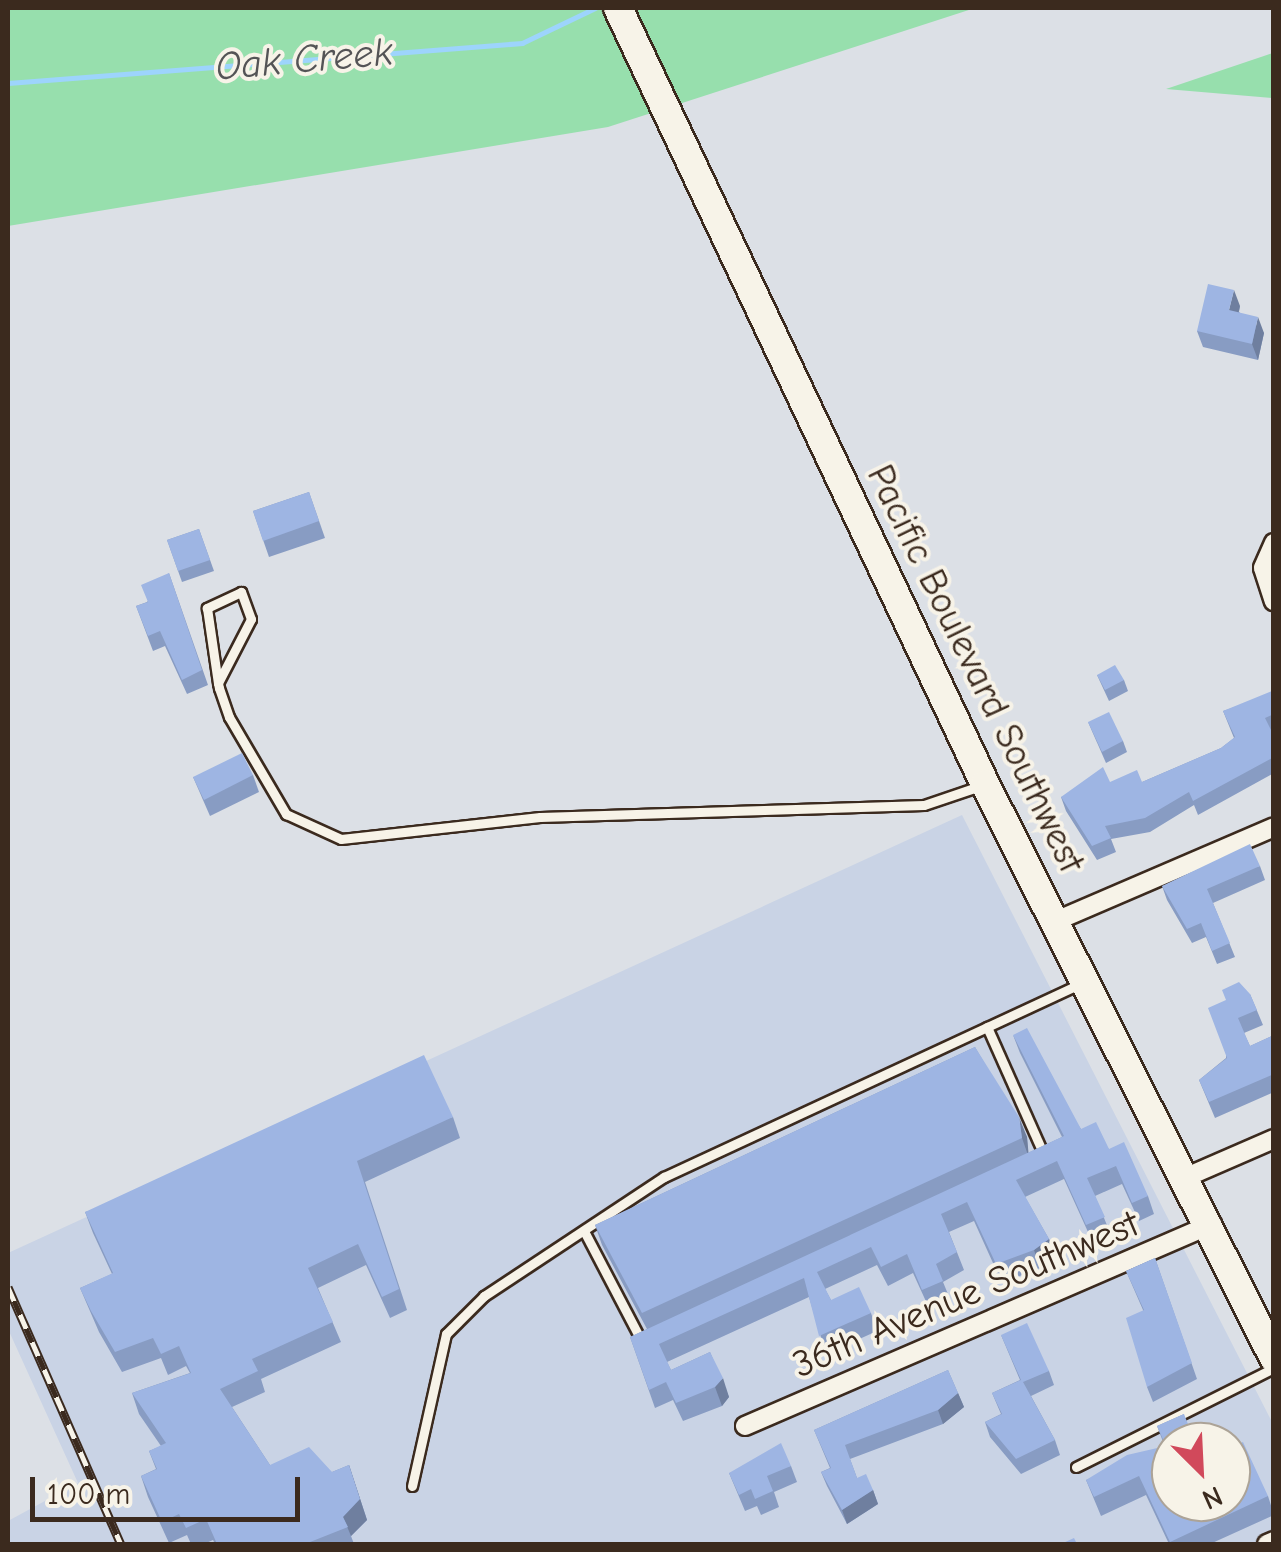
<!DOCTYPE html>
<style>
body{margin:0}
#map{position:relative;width:1281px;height:1552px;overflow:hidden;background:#dce0e6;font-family:"Comic Neue",sans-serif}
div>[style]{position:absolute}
.built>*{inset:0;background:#c9d3e5}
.green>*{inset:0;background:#97dfad}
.stream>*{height:5px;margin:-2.5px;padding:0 2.5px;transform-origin:2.5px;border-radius:2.5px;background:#9dd4fc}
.roads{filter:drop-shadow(2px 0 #3b2a1e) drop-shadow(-2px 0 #3b2a1e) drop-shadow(0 2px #3b2a1e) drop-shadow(0 -2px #3b2a1e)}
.lane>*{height:9px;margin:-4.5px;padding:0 4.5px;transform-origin:4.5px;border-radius:4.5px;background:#f7f3e8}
.street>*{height:18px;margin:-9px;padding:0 9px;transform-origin:9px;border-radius:9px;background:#f7f3e8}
.primary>*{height:28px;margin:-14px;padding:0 14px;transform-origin:14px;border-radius:14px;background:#f7f3e8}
.rail>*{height:9px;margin-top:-4.5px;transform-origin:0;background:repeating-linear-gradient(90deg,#f7f3e8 0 15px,#3b2a1e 0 30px);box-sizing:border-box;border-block:2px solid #3b2a1e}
.wall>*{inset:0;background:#889cc3}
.shaded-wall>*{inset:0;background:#6f7f9f}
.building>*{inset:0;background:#9eb5e3}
span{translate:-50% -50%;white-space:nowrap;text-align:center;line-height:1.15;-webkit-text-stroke:8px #f7f3e8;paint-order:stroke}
.street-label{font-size:38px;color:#3b2a1e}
.water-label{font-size:40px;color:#545456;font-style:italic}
.frame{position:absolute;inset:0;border:10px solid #3b2a1e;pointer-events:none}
.north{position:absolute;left:1151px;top:1422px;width:100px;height:100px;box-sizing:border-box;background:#f7f3e8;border:2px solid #aca397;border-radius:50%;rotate:156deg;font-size:28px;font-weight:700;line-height:40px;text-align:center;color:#3b2a1e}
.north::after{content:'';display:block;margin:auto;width:35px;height:45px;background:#d1495b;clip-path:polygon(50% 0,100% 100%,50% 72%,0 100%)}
.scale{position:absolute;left:30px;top:1477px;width:270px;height:45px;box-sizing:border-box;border:5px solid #3b2a1e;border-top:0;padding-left:12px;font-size:30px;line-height:35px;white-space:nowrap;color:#3b2a1e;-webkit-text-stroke:8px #f7f3e8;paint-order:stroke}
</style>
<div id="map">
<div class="built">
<div style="clip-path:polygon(evenodd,962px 815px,1273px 1424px,1273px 1544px,8px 1544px,8px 1521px,78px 1483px,8px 1329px,8px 1253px,962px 815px,1171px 1442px,1231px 1442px,1231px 1502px,1171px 1502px,1171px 1442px)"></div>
</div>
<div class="green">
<div style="clip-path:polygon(8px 8px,975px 8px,608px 127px,8px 226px)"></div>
<div style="clip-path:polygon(1273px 53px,1273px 98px,1166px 89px)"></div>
</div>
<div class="stream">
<div style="left:8px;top:83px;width:516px;rotate:-4.45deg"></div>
<div style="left:522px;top:43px;width:81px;rotate:-25.6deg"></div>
</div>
<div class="roads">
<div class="lane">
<div style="left:218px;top:683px;width:72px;rotate:-62.7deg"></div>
<div style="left:251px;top:619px;width:29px;rotate:-110deg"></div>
<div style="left:241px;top:592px;width:38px;rotate:155deg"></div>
<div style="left:207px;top:608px;width:76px;rotate:81.7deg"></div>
<div style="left:218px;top:683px;width:5px;rotate:79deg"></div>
<div style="left:219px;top:688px;width:31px;rotate:71deg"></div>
<div style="left:229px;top:717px;width:113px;rotate:59.6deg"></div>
<div style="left:286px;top:814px;width:60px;rotate:24.4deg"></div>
<div style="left:341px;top:839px;width:200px;rotate:-6.3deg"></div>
<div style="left:540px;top:817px;width:384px;rotate:-1.8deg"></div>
<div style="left:924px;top:805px;width:62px;rotate:-18.7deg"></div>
<div style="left:987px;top:1027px;width:140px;rotate:66deg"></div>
<div style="left:584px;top:1231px;width:125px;rotate:62.4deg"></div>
<div style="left:1076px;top:1467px;width:221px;rotate:-26.6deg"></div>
<div style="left:412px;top:1486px;width:156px;rotate:-77.4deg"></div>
<div style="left:446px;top:1334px;width:54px;rotate:-45deg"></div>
<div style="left:484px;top:1296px;width:216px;rotate:-33.5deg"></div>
<div style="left:664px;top:1177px;width:461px;rotate:-24.9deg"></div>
</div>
<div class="street">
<div style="left:1274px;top:543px;width:27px;rotate:114deg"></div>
<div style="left:1263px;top:568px;width:35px;rotate:72deg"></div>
<div style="left:1056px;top:921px;width:237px;rotate:-23.3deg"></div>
<div style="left:1189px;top:1176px;width:93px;rotate:-23.5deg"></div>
<div style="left:745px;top:1426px;width:509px;rotate:-23.39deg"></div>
<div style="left:1267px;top:1544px;width:8px;rotate:-23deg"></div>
</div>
<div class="primary">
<div style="left:618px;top:8px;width:858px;rotate:64.69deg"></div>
<div style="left:985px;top:784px;width:643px;rotate:63.28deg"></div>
</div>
</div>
<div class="rail">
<div style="left:8px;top:1287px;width:281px;rotate:66.3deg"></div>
</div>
<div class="wall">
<div style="clip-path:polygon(1240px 306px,1239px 312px,1264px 333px,1258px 360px,1203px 347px,1197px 331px)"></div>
<div style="clip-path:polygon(309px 492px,325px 538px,269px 557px,253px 511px)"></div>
<div style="clip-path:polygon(199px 529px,214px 571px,182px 582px,167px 540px)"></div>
<div style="clip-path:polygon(169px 573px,208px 685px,187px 694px,165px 646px,153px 651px,136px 606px,147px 602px)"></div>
<div style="clip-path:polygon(1097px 675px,1124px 680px,1128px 691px,1109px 701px)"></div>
<div style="clip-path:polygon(1274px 694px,1274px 730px,1271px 731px,1274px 736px,1274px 773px,1198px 815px,1194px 805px,1150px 832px,1111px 839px,1116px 852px,1097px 860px,1066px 811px,1061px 797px,1110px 782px,1142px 782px,1221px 748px,1234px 738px,1223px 711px)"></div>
<div style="clip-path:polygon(1088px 722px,1123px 741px,1127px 752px,1106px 763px)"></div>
<div style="clip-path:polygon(253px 775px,259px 792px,210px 816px,193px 777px)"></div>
<div style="clip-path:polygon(1260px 866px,1265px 880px,1213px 903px,1235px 957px,1217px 964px,1206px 937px,1192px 943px,1167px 900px,1162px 886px)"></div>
<div style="clip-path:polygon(1250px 994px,1263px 1025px,1244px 1033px,1250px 1046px,1274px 1035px,1274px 1092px,1215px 1118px,1199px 1080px,1226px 1058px,1226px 1000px)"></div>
<div style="clip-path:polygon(1013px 1035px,1081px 1129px,1109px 1149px,1148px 1196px,1154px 1214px,1139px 1221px,1122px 1184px,1095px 1196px,1111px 1235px,1093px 1243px,1064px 1179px,1025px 1197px,1049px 1239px,1056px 1258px,1040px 1268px,1002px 1283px,974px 1221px,949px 1232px,964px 1270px,943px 1282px,950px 1299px,929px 1308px,913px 1273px,888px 1286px,877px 1265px,825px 1289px,831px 1300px,871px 1313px,877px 1331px,826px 1354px,809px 1297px,667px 1362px,671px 1370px,710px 1352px,729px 1397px,722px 1406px,683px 1421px,673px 1400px,655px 1408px,630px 1337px,647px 1329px,602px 1245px,595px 1225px,975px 1047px,1027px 1137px,1028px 1153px,1062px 1137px,1020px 1053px)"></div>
<div style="clip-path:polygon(453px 1117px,460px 1138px,365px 1182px,407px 1310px,390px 1318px,366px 1265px,318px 1288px,341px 1342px,261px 1379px,265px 1392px,232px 1407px,270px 1465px,332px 1472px,349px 1465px,367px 1520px,351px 1536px,354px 1544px,215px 1544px,213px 1540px,204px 1544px,191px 1544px,187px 1535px,169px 1543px,148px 1497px,141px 1476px,156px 1469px,149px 1451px,161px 1446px,139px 1414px,132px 1393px,190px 1373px,186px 1366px,168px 1375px,161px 1358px,122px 1372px,99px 1332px,80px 1288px,112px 1274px,93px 1233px,85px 1212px)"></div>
<div style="clip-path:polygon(1155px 1258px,1197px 1379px,1153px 1402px,1147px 1387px,1143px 1310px,1126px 1271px)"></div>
<div style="clip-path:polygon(1001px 1335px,1049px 1371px,1054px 1385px,1031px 1396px,1055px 1440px,1060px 1455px,1021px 1474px,990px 1437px,985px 1422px,1001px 1414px,992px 1393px,1020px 1380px)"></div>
<div style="clip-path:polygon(948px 1370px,964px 1407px,943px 1424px,850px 1459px,857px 1478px,873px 1490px,878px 1504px,847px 1524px,827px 1486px,821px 1472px,830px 1468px,814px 1430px)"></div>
<div style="clip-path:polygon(1184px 1414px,1171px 1502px,1268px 1496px,1274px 1515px,1210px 1544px,1169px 1544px,1146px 1495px,1101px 1516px,1086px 1480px,1165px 1447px,1157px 1426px)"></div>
<div style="clip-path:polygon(791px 1466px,797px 1482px,774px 1492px,779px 1507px,761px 1515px,757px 1506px,745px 1511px,729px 1473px)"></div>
</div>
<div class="shaded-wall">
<div style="clip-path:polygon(1234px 290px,1240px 306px,1235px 327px,1229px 310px)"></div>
<div style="clip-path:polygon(1258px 317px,1264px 333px,1258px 360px,1252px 344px)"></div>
<div style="clip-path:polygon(1019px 1117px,1027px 1137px,1029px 1158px,1022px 1138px)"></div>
<div style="clip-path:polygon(1049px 1239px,1056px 1258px,1040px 1268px,1034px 1250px)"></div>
<div style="clip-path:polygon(723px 1378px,729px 1397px,722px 1406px,715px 1387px)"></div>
<div style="clip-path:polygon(958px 1393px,964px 1407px,943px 1424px,938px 1410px)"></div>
<div style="clip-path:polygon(349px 1465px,367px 1520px,351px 1536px,343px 1517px)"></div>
<div style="clip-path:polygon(873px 1490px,878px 1504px,847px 1524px,842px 1510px)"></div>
</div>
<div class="building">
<div style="clip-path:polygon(1208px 284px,1234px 290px,1229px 310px,1258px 317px,1252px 344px,1197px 331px)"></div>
<div style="clip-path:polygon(309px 492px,319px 521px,263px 541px,253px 511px)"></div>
<div style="clip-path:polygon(199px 529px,210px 560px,178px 571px,167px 540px)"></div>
<div style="clip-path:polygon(169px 573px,202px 670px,182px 680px,160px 631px,148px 636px,136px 606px,148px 602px,141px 585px)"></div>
<div style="clip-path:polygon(1115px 665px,1124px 680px,1105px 690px,1097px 675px)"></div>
<div style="clip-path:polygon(1272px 691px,1274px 714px,1265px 718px,1274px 736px,1274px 757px,1193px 801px,1189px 792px,1145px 818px,1105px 826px,1111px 838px,1092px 846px,1061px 797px,1103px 767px,1110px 782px,1137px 770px,1142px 782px,1221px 748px,1235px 737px,1223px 711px)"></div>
<div style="clip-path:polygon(1109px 712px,1123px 741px,1102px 752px,1088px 722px)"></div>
<div style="clip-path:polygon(242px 753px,253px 775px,204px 800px,193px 777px)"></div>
<div style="clip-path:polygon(1250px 844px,1260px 866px,1207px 889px,1230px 943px,1212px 951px,1201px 923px,1187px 929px,1162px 886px)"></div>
<div style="clip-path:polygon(1239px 982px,1250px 994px,1257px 1010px,1238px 1018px,1250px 1046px,1274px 1035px,1274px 1074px,1209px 1102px,1199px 1080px,1227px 1058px,1208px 1008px,1226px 1000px,1222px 990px)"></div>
<div style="clip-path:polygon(1027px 1028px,1081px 1129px,1096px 1122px,1109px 1149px,1124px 1142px,1148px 1196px,1132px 1203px,1116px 1166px,1087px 1178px,1105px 1217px,1086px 1225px,1057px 1161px,1016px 1180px,1049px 1239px,1034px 1250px,996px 1264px,967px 1202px,941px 1214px,957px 1252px,936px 1264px,943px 1281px,922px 1290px,907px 1254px,881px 1267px,871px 1247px,817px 1272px,831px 1300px,859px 1287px,871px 1313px,819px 1336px,804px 1278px,659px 1344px,671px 1370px,710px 1352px,723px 1378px,715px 1387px,676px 1403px,666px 1382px,649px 1390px,630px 1337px,1064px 1136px,1013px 1035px)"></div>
<div style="clip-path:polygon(975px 1047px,1019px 1117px,1022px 1138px,642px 1313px,595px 1225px)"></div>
<div style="clip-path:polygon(424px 1055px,453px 1117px,357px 1161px,399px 1289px,382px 1297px,358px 1244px,308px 1268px,333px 1322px,252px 1359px,258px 1371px,220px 1389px,270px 1465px,309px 1447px,332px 1472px,349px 1465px,360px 1499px,343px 1517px,348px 1527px,305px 1544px,217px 1544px,206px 1519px,186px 1528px,179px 1514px,162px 1522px,141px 1476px,157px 1469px,149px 1451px,166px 1443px,132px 1393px,191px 1373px,179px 1346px,161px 1354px,153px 1338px,115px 1352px,91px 1311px,80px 1288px,113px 1273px,85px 1212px)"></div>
<div style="clip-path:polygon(1155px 1258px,1192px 1363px,1147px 1387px,1126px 1318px,1144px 1310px,1126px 1271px)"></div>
<div style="clip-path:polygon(1027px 1323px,1049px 1371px,1023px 1382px,1055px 1440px,1016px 1459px,985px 1422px,1002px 1414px,992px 1393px,1021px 1380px,1001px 1335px)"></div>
<div style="clip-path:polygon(948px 1370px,958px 1393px,938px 1410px,845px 1445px,857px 1478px,866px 1474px,873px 1490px,842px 1510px,821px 1472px,831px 1468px,814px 1430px)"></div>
<div style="clip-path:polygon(1184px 1414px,1195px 1442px,1171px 1442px,1171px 1502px,1231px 1502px,1231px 1448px,1243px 1442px,1268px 1496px,1170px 1542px,1139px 1476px,1094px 1497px,1086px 1480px,1127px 1455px,1166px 1446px,1157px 1426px)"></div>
<div style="clip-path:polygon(781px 1443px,791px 1466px,767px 1476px,773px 1491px,755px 1499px,751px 1489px,739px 1495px,729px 1473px)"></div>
<div style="clip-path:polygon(1074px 1538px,1077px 1544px,1061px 1544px)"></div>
</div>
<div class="street-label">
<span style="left:975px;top:669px;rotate:64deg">Pacific Boulevard Southwest</span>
<span style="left:966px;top:1295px;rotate:-23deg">36th Avenue Southwest</span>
</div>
<div class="water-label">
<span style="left:304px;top:59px;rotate:-5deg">Oak Creek</span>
</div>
<div class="frame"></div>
<div class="north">N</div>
<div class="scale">100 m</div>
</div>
